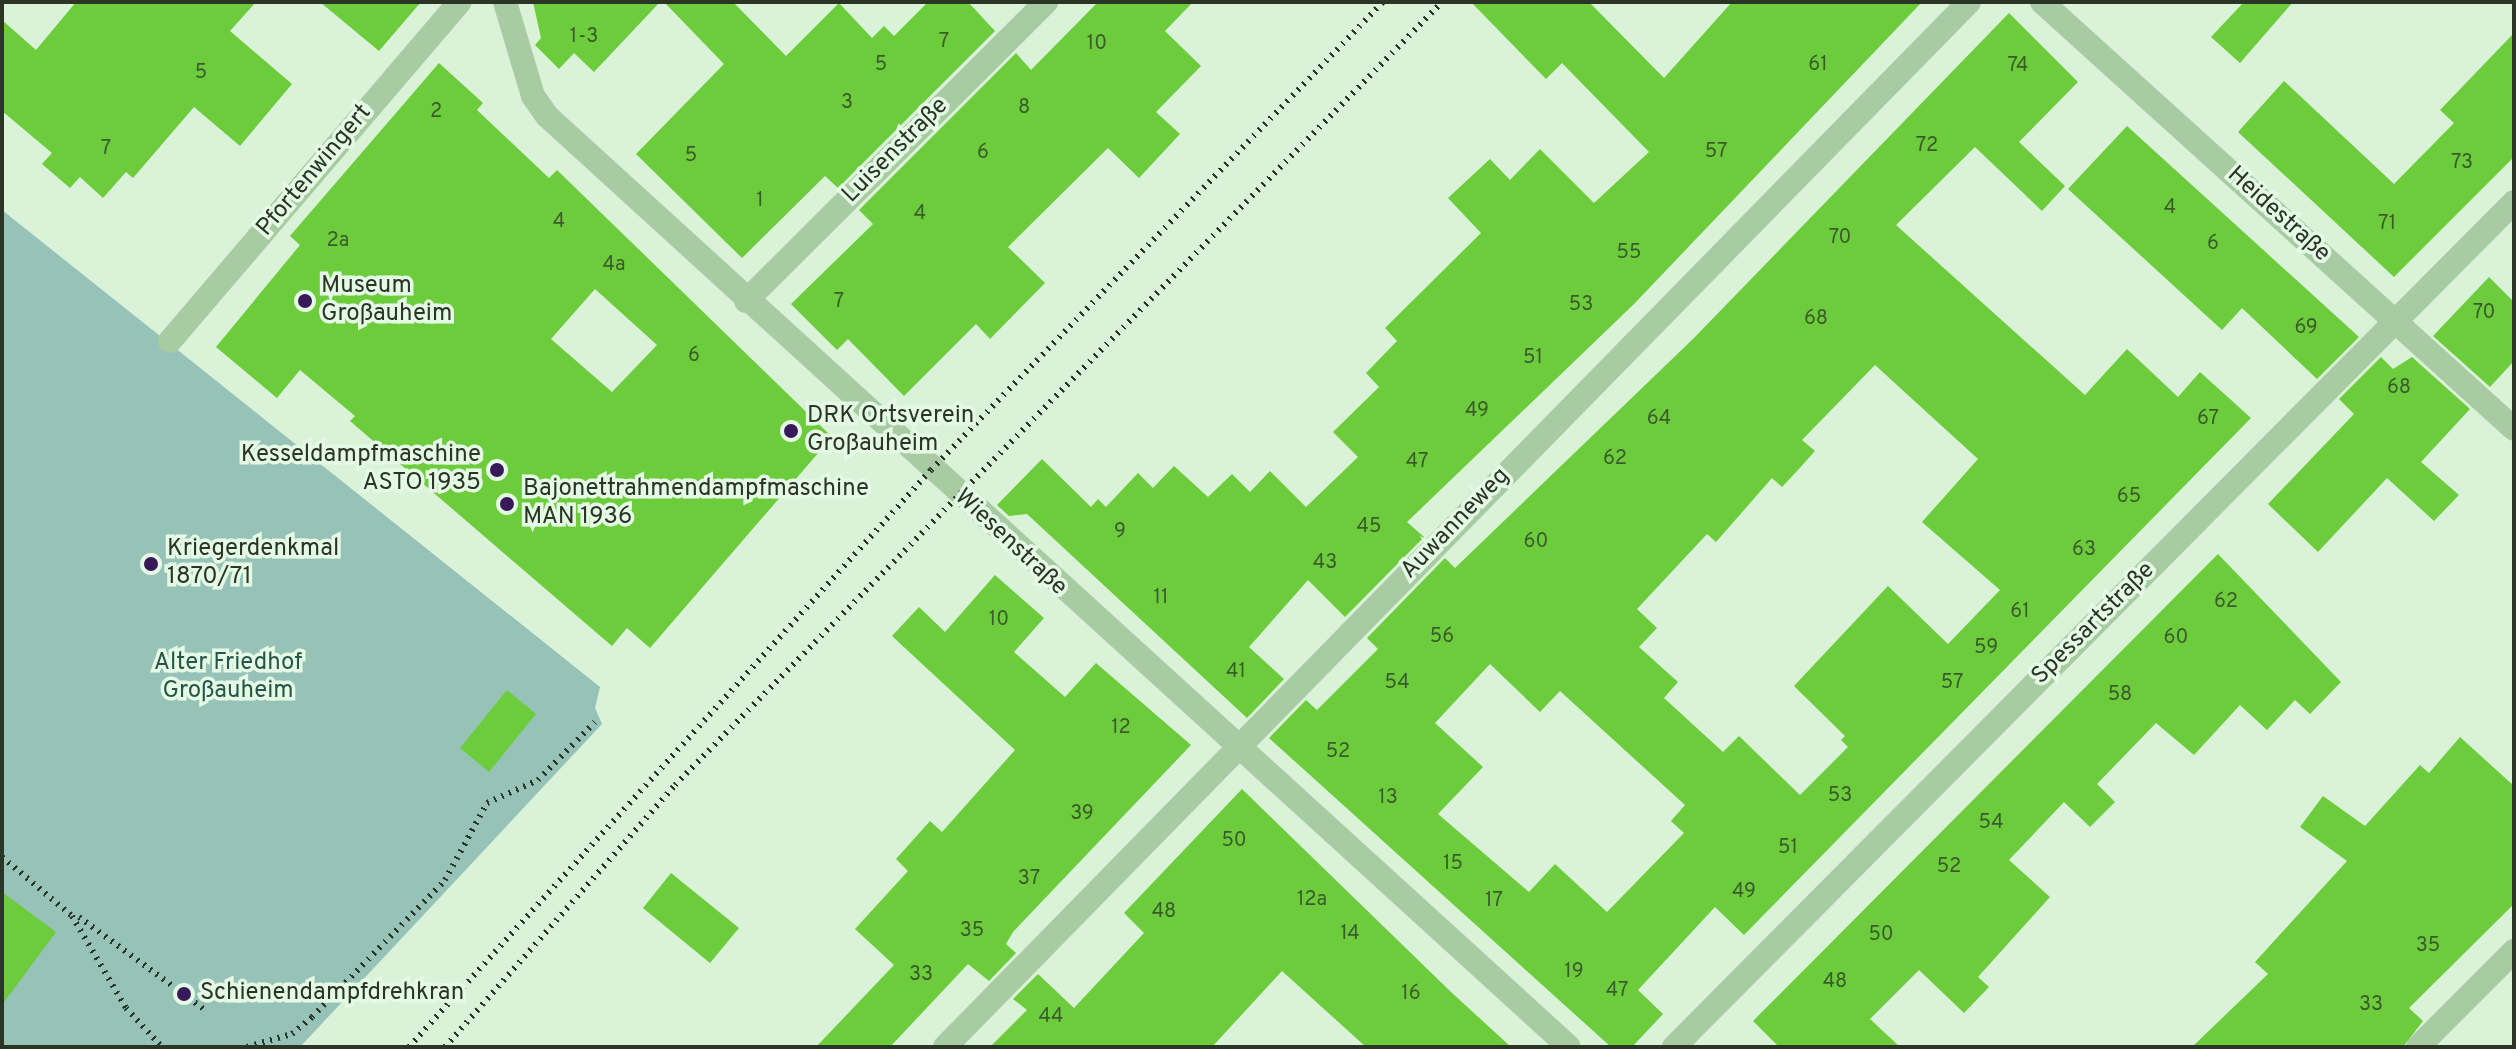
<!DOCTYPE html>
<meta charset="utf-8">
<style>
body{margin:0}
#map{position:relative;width:2516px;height:1049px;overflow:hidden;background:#d9f2d8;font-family:Overpass,sans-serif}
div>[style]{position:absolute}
.green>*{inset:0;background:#97c2b7}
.building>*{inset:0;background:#6dcc3c}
.street>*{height:24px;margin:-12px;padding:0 12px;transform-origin:12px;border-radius:12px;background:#a8cba3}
.rail>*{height:6px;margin-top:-3px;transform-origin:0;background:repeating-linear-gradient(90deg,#2a3526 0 2px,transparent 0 8px)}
.dots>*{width:22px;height:22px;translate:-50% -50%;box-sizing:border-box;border:4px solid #e5fae4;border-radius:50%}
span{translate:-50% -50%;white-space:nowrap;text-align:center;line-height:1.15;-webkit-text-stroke:7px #e5fae4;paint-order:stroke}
.number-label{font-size:20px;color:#3b5b2c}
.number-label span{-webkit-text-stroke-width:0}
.street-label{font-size:24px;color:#2a3526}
.poi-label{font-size:24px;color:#2a3526}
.left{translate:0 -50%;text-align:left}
.right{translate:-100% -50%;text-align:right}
.park-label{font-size:24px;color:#28554b}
.frame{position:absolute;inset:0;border:4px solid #2a3526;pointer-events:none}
</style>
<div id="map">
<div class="green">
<div style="clip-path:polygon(2px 210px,600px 687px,595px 708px,602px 724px,300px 1047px,2px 1047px)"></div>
</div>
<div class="building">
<div style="clip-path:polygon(76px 2px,256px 2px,230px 31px,292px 84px,240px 146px,194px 107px,133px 178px,126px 172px,103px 198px,80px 177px,70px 188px,42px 164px,52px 153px,2px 111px,2px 20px,36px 50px)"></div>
<div style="clip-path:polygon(320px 2px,421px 2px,379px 51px)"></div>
<div style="clip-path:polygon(533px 2px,660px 2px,594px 72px,574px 53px,559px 69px,535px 45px,541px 38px)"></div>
<div style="clip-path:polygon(664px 2px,733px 2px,786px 56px,839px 3px,872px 38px,884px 26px,894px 36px,928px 2px,968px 2px,995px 31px,838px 188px,825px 176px,742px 258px,636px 154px,724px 64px)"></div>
<div style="clip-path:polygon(1098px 2px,1193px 2px,1165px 31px,1201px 66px,1156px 112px,1180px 134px,1139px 178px,1108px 148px,1008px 247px,1045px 283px,990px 339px,976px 324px,904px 396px,848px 339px,837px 350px,791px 304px,873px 224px,859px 210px,1016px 53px,1031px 70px)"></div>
<div style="clip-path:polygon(1471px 2px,1589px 2px,1664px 78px,1732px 2px,1922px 2px,1634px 304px,1407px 522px,1424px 537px,1345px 617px,1308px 580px,1249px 647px,1284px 679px,1247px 718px,1027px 514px,1009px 516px,997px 505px,1042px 459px,1091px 507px,1098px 499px,1106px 507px,1138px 473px,1153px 488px,1174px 466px,1208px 497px,1232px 474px,1250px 492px,1270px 471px,1306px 507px,1358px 457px,1333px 432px,1379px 387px,1366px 373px,1397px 341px,1385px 328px,1481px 233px,1448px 198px,1490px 159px,1510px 180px,1540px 149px,1594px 203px,1649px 152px,1562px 63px,1546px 79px)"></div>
<div style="clip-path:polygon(2244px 2px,2293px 2px,2240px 63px,2211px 37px)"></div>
<div style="clip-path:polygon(evenodd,2009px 13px,2078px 82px,2019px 142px,2065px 186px,2042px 211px,1975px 147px,1896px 225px,2085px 395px,2127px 349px,2178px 397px,2200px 372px,2251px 418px,1744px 935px,1715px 907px,1638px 990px,1663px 1014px,1632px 1047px,1611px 1047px,1269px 738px,1306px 700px,1317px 710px,1378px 649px,1367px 638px,1445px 558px,1455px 568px,1693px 339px,2009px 13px,1875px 365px,1978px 459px,1922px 522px,2000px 590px,1948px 644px,1888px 586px,1794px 686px,1845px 736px,1841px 740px,1848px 747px,1800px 795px,1739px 736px,1723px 752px,1664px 698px,1678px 682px,1639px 647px,1657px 628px,1637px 609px,1707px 534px,1716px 542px,1772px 478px,1782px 487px,1797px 471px,1815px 451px,1802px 440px,1875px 365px,2009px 13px,1490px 664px,1540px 712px,1560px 691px,1685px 805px,1671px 821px,1684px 833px,1607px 912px,1555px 864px,1529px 892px,1438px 814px,1483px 767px,1435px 723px,1490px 664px)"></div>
<div style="clip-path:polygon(2514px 33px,2514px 157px,2394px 277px,2238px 132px,2284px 81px,2394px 184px,2454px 123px,2440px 110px)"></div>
<div style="clip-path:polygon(evenodd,439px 63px,483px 103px,477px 110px,549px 178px,557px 170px,832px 437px,650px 648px,627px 628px,612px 646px,350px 421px,355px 416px,300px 370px,277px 398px,216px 347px,300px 245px,290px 236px,439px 63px,595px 289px,657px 345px,612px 392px,551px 339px,595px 289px)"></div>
<div style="clip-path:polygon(2127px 126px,2359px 337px,2317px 379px,2242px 308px,2222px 330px,2068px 189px)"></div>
<div style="clip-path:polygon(2489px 277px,2514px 302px,2514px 361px,2490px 387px,2433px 336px)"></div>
<div style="clip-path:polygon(2381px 357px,2393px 369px,2412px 357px,2470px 409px,2421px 462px,2459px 495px,2434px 521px,2387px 478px,2318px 552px,2268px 504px,2354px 414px,2339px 399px)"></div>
<div style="clip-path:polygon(2218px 554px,2341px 682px,2310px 714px,2295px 700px,2267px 730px,2240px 705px,2194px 755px,2156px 723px,2097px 784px,2115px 802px,2090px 827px,2064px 802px,2009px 860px,2050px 897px,1978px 977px,1989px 987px,1964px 1013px,1919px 970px,1870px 1019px,1900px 1047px,1779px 1047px,1753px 1021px)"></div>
<div style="clip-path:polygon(995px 575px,1044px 618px,1014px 652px,1065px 697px,1096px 663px,1191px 745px,1013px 932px,1006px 944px,1016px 953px,989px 981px,968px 964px,890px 1047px,816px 1047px,894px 965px,855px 929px,908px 871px,896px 859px,930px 821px,942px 832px,1015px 750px,892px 636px,919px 607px,945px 632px)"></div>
<div style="clip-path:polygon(507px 690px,536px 714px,489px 772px,460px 748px)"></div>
<div style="clip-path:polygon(2460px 737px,2514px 786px,2514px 904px,2409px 1008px,2423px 1021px,2403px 1047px,2192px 1047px,2268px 974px,2255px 962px,2347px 861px,2300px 827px,2323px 796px,2365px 826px,2420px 765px,2429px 773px)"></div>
<div style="clip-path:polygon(1242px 789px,1451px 992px,1511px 1047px,1366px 1047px,1282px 971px,1212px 1047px,990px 1047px,1027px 1010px,1013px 999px,1038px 974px,1074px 1008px,1144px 933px,1124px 913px)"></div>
<div style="clip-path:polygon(671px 873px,739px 928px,710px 963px,643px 908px)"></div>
<div style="clip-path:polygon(2px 892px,56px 932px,2px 1005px)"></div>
</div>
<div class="street">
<div style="left:505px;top:2px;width:98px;rotate:73.4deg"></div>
<div style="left:533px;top:96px;width:24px;rotate:55deg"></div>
<div style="left:547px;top:116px;width:1382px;rotate:42.33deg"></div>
<div style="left:2042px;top:2px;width:636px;rotate:42.13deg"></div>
<div style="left:746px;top:301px;width:424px;rotate:-44.9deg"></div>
<div style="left:170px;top:341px;width:446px;rotate:-49.5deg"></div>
<div style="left:945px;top:1047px;width:1463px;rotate:-45.58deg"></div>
<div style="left:1674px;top:1047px;width:1191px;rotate:-45.17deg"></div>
<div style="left:2418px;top:1047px;width:136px;rotate:-45deg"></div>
</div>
<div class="rail">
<div style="left:2px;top:857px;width:92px;rotate:40.1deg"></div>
<div style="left:72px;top:916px;width:107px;rotate:59.6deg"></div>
<div style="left:126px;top:1008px;width:53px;rotate:47.3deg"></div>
<div style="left:79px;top:917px;width:157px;rotate:36.4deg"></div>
<div style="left:247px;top:1047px;width:47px;rotate:-16.1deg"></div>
<div style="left:292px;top:1034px;width:26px;rotate:-40deg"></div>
<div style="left:312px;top:1017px;width:191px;rotate:-45.8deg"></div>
<div style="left:445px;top:880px;width:88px;rotate:-61.4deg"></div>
<div style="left:487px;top:803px;width:56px;rotate:-24.3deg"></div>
<div style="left:538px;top:780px;width:81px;rotate:-45.5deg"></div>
<div style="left:409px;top:1047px;width:778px;rotate:-47.87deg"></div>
<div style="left:931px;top:470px;width:651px;rotate:-46deg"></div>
<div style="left:445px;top:1047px;width:349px;rotate:-48.7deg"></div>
<div style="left:675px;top:785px;width:1096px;rotate:-45.59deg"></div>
</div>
<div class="dots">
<div style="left:305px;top:301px;background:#381959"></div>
<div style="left:791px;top:431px;background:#381959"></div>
<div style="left:497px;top:470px;background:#381959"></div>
<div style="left:507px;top:504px;background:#381959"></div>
<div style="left:151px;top:564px;background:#381959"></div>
<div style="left:184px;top:994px;background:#381959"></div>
</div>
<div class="number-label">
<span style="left:584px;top:37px">1-3</span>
<span style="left:944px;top:42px">7</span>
<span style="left:1097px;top:44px">10</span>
<span style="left:881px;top:65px">5</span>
<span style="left:1818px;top:65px">61</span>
<span style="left:2018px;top:66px">74</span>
<span style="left:201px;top:73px">5</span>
<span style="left:847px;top:103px">3</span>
<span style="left:1024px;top:108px">8</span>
<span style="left:436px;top:112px">2</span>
<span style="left:1927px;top:146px">72</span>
<span style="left:106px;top:149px">7</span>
<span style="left:1716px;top:152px">57</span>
<span style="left:983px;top:153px">6</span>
<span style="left:691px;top:156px">5</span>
<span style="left:2462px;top:163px">73</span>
<span style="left:760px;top:201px">1</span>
<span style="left:2170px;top:208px">4</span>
<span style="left:920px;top:214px">4</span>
<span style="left:559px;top:222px">4</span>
<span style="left:2387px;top:224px">71</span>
<span style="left:1840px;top:238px">70</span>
<span style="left:338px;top:241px">2a</span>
<span style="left:2213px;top:244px">6</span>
<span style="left:1629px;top:253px">55</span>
<span style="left:614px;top:265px">4a</span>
<span style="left:839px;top:302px">7</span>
<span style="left:1581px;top:305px">53</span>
<span style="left:2484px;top:313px">70</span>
<span style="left:1816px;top:319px">68</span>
<span style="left:2306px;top:328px">69</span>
<span style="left:694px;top:356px">6</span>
<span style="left:1533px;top:358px">51</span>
<span style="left:2399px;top:388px">68</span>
<span style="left:1477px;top:411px">49</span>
<span style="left:1659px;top:419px">64</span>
<span style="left:2208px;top:419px">67</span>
<span style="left:1615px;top:459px">62</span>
<span style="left:1417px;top:462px">47</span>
<span style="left:2129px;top:497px">65</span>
<span style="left:1369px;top:527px">45</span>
<span style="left:1120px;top:532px">9</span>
<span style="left:1536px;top:542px">60</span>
<span style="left:2084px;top:550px">63</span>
<span style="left:1325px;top:563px">43</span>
<span style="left:1161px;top:598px">11</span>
<span style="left:2226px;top:602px">62</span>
<span style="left:2020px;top:612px">61</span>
<span style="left:999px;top:620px">10</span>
<span style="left:1442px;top:637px">56</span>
<span style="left:2176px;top:638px">60</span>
<span style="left:1986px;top:648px">59</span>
<span style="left:1236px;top:672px">41</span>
<span style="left:1397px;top:683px">54</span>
<span style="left:1952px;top:683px">57</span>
<span style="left:2120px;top:695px">58</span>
<span style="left:1121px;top:728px">12</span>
<span style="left:1338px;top:752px">52</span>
<span style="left:1840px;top:796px">53</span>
<span style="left:1388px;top:798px">13</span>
<span style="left:1082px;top:814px">39</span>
<span style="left:1991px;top:823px">54</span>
<span style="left:1234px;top:841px">50</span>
<span style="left:1788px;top:848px">51</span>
<span style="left:1453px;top:864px">15</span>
<span style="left:1949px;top:867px">52</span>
<span style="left:1029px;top:879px">37</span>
<span style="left:1744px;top:892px">49</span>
<span style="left:1312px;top:900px">12a</span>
<span style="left:1494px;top:901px">17</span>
<span style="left:1164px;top:912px">48</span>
<span style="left:972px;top:931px">35</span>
<span style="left:1350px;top:934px">14</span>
<span style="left:1881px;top:935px">50</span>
<span style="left:2428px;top:946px">35</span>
<span style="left:1574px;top:972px">19</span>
<span style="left:921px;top:975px">33</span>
<span style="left:1835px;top:982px">48</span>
<span style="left:1617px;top:991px">47</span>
<span style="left:1411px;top:994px">16</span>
<span style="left:2371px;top:1005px">33</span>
<span style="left:1051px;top:1017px">44</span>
</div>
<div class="street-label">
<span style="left:896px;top:151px;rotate:-45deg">Luisenstraße</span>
<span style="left:315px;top:171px;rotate:-50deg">Pfortenwingert</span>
<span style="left:2278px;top:215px;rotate:42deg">Heidestraße</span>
<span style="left:1456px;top:524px;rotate:-46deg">Auwanneweg</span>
<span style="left:1010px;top:543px;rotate:43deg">Wiesenstraße</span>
<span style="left:2094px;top:624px;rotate:-45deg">Spessartstraße</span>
</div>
<div class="poi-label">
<span class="left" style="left:321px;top:301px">Museum<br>Großauheim</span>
<span class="left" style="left:807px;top:431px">DRK Ortsverein<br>Großauheim</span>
<span class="right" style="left:481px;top:470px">Kesseldampfmaschine<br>ASTO 1935</span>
<span class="left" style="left:523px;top:504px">Bajonettrahmendampfmaschine<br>MAN 1936</span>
<span class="left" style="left:167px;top:564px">Kriegerdenkmal<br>1870/71</span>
<span class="left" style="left:200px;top:994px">Schienendampfdrehkran</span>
</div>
<div class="park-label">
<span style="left:228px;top:678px">Alter Friedhof<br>Großauheim</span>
</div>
<div class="frame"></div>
</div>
